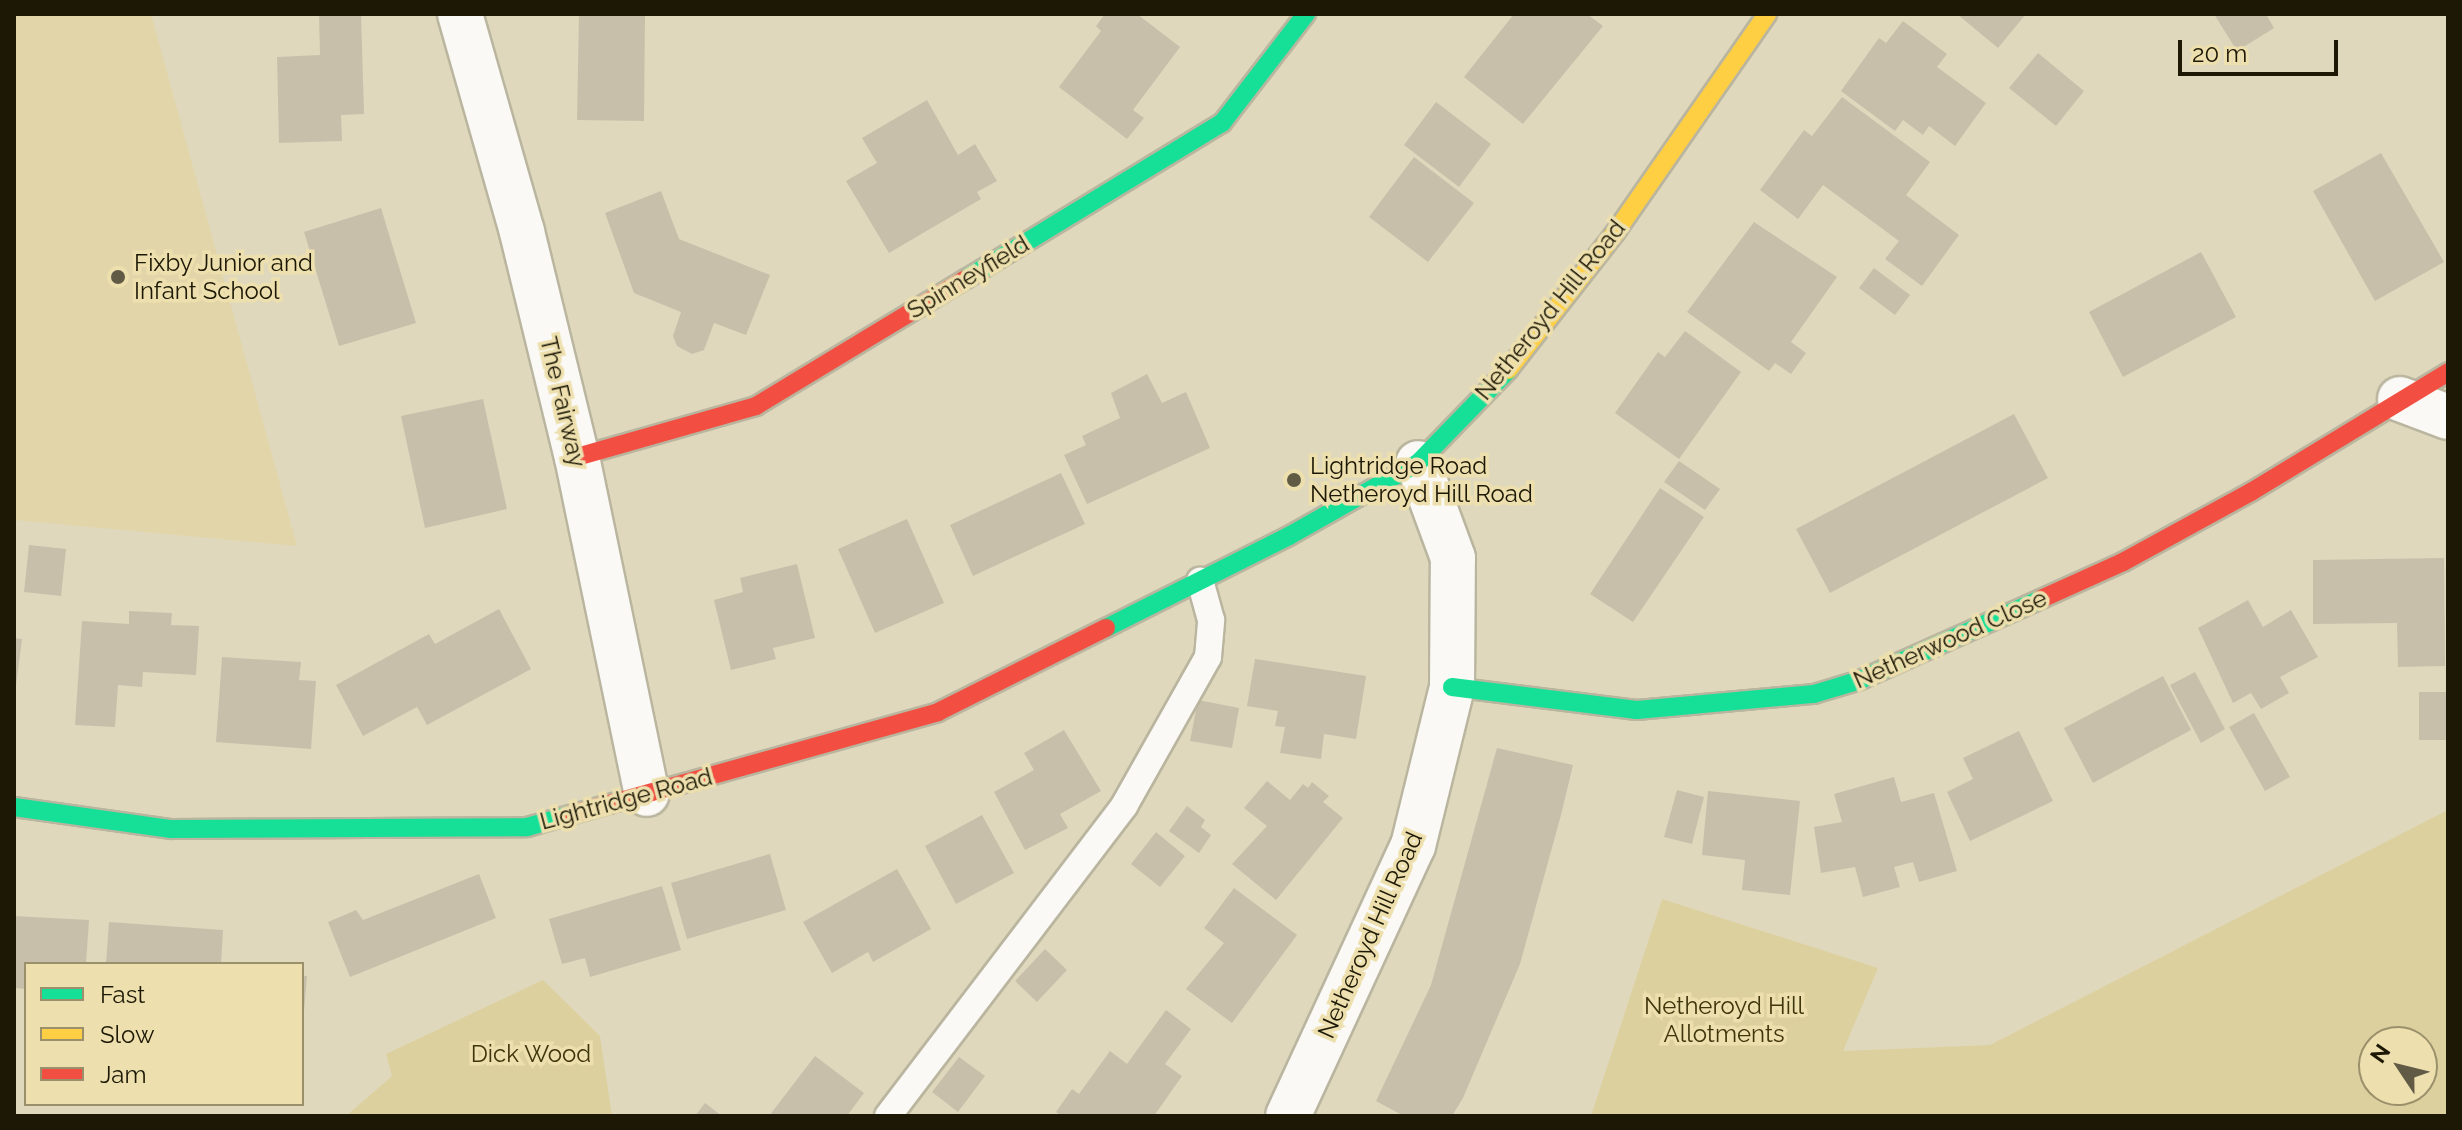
<!DOCTYPE html>
<style>
body{margin:0}
#map{position:relative;width:2462px;height:1130px;overflow:hidden;background:#dfd8bc;font-family:Raleway,sans-serif}
div>[style]{position:absolute}
.built>*{inset:0;background:#e1d5a9}
.green>*{inset:0;background:#ddd09f}
.building>*{inset:0;background:#c8bfab}
.roads{filter:drop-shadow(2px 0 #bab59f) drop-shadow(-2px 0 #bab59f) drop-shadow(0 2px #bab59f) drop-shadow(0 -2px #bab59f)}
.lane>*{height:26px;margin:-13px;padding:0 13px;transform-origin:13px;border-radius:13px;background:#faf9f5}
.street>*{height:44px;margin:-22px;padding:0 22px;transform-origin:22px;border-radius:22px;background:#faf9f5}
.fast>*{height:18px;margin:-9px;padding:0 9px;transform-origin:9px;border-radius:9px;background:#16e098}
.slow>*{height:18px;margin:-9px;padding:0 9px;transform-origin:9px;border-radius:9px;background:#ffcf43}
.jam>*{height:18px;margin:-9px;padding:0 9px;transform-origin:9px;border-radius:9px;background:#f24e42}
.dots>*{width:22px;height:22px;translate:-50% -50%;box-sizing:border-box;border:4px solid #ede0ae;border-radius:50%}
span{translate:-50% -50%;white-space:nowrap;text-align:center;line-height:1.15;-webkit-text-stroke:7px #ede0ae;paint-order:stroke}
.poi-label{font-size:24px;color:#1d1806}
.left{translate:0 -50%;text-align:left}
.street-label{font-size:24px;color:#1d1806}
.park-label{font-size:24px;color:#3f350c}
.frame{position:absolute;inset:0;border:16px solid #1d1806;pointer-events:none}
.legend{position:absolute;left:24px;top:962px;width:280px;height:144px;box-sizing:border-box;background:#ede0ae;border:2px solid #9a906b;margin:0;padding:10px 14px;list-style:none;font-size:24px;color:#1d1806}
.legend li{display:flex;align-items:center;gap:16px;height:40px}
.legend b{width:40px;border:2px solid #9a906b}
.north{position:absolute;left:2358px;top:1026px;width:80px;height:80px;box-sizing:border-box;background:#ede0ae;border:2px solid #9a906b;border-radius:50%;rotate:305deg;font-size:22px;font-weight:700;line-height:32px;text-align:center;color:#1d1806}
.north::after{content:'';display:block;margin:auto;width:28px;height:36px;background:#615b46;clip-path:polygon(50% 0,100% 100%,50% 72%,0 100%)}
.scale{position:absolute;left:2178px;top:40px;width:160px;height:36px;box-sizing:border-box;border:4px solid #1d1806;border-top:0;padding-left:10px;font-size:24px;line-height:28px;white-space:nowrap;color:#1d1806;-webkit-text-stroke:6px #ede0ae;paint-order:stroke}
</style>
<div id="map">
<div class="built">
<div style="clip-path:polygon(14px 14px,151px 14px,297px 546px,14px 520px)"></div>
</div>
<div class="green">
<div style="clip-path:polygon(evenodd,2448px 810px,2448px 1116px,1591px 1116px,1662px 899px,1878px 968px,1843px 1051px,1990px 1045px,2448px 810px,2374px 1042px,2422px 1042px,2422px 1090px,2374px 1090px,2374px 1042px)"></div>
<div style="clip-path:polygon(543px 980px,600px 1036px,612px 1116px,346px 1116px,392px 1076px,386px 1054px)"></div>
</div>
<div class="building">
<div style="clip-path:polygon(361px 14px,364px 114px,341px 115px,342px 141px,279px 143px,277px 57px,320px 55px,319px 15px)"></div>
<div style="clip-path:polygon(579px 14px,645px 14px,644px 121px,577px 120px)"></div>
<div style="clip-path:polygon(1105px 14px,1137px 14px,1180px 47px,1133px 110px,1144px 118px,1127px 139px,1059px 87px,1101px 31px,1096px 26px)"></div>
<div style="clip-path:polygon(1514px 14px,1587px 14px,1603px 26px,1523px 124px,1464px 77px)"></div>
<div style="clip-path:polygon(1957px 14px,2026px 14px,1998px 48px)"></div>
<div style="clip-path:polygon(2214px 14px,2266px 14px,2274px 28px,2237px 51px)"></div>
<div style="clip-path:polygon(1903px 21px,1947px 54px,1937px 67px,1986px 103px,1955px 146px,1929px 126px,1923px 135px,1903px 120px,1895px 131px,1841px 91px,1879px 38px,1886px 43px)"></div>
<div style="clip-path:polygon(2038px 53px,2084px 91px,2056px 126px,2009px 88px)"></div>
<div style="clip-path:polygon(1842px 97px,1930px 162px,1906px 195px,1959px 235px,1922px 286px,1885px 259px,1899px 241px,1823px 185px,1798px 219px,1760px 190px,1804px 130px,1812px 136px)"></div>
<div style="clip-path:polygon(927px 100px,958px 155px,975px 144px,997px 181px,977px 192px,981px 199px,889px 253px,846px 181px,877px 163px,862px 138px)"></div>
<div style="clip-path:polygon(1436px 102px,1491px 144px,1459px 187px,1404px 145px)"></div>
<div style="clip-path:polygon(2381px 153px,2444px 262px,2375px 301px,2313px 191px)"></div>
<div style="clip-path:polygon(1414px 157px,1474px 203px,1428px 262px,1369px 217px)"></div>
<div style="clip-path:polygon(661px 191px,679px 239px,770px 275px,746px 335px,714px 323px,704px 350px,692px 354px,677px 346px,673px 336px,681px 312px,634px 293px,605px 213px)"></div>
<div style="clip-path:polygon(381px 208px,416px 323px,339px 346px,304px 232px)"></div>
<div style="clip-path:polygon(1754px 222px,1837px 277px,1791px 342px,1806px 353px,1791px 374px,1775px 363px,1769px 371px,1687px 312px)"></div>
<div style="clip-path:polygon(2201px 252px,2236px 317px,2123px 377px,2089px 312px)"></div>
<div style="clip-path:polygon(1874px 268px,1910px 295px,1895px 315px,1859px 288px)"></div>
<div style="clip-path:polygon(1685px 331px,1741px 372px,1679px 459px,1615px 413px,1658px 352px,1665px 357px)"></div>
<div style="clip-path:polygon(1147px 374px,1162px 403px,1186px 392px,1210px 448px,1087px 504px,1064px 455px,1086px 445px,1082px 436px,1120px 418px,1111px 393px)"></div>
<div style="clip-path:polygon(483px 399px,507px 509px,425px 528px,401px 416px)"></div>
<div style="clip-path:polygon(2014px 414px,2048px 478px,1830px 593px,1796px 529px)"></div>
<div style="clip-path:polygon(1679px 461px,1720px 489px,1705px 510px,1664px 482px)"></div>
<div style="clip-path:polygon(1061px 473px,1085px 524px,973px 576px,950px 525px)"></div>
<div style="clip-path:polygon(1660px 488px,1704px 517px,1633px 622px,1590px 594px)"></div>
<div style="clip-path:polygon(907px 519px,944px 603px,875px 633px,838px 549px)"></div>
<div style="clip-path:polygon(29px 545px,66px 549px,61px 596px,24px 592px)"></div>
<div style="clip-path:polygon(2444px 558px,2445px 666px,2398px 667px,2397px 623px,2313px 624px,2313px 560px)"></div>
<div style="clip-path:polygon(797px 564px,815px 638px,773px 648px,776px 659px,731px 670px,714px 600px,743px 592px,740px 578px)"></div>
<div style="clip-path:polygon(2248px 600px,2263px 627px,2291px 610px,2318px 657px,2280px 677px,2289px 693px,2261px 709px,2251px 693px,2233px 703px,2198px 628px)"></div>
<div style="clip-path:polygon(499px 609px,531px 669px,427px 725px,417px 707px,363px 736px,336px 685px,429px 634px,435px 644px)"></div>
<div style="clip-path:polygon(129px 611px,172px 613px,171px 625px,199px 626px,196px 675px,143px 672px,142px 687px,118px 685px,115px 727px,75px 725px,82px 621px,129px 624px)"></div>
<div style="clip-path:polygon(14px 638px,22px 639px,16px 686px,14px 686px)"></div>
<div style="clip-path:polygon(222px 657px,301px 662px,299px 680px,316px 681px,311px 749px,216px 742px)"></div>
<div style="clip-path:polygon(1255px 659px,1366px 676px,1356px 739px,1324px 734px,1321px 759px,1280px 753px,1285px 727px,1275px 726px,1278px 711px,1247px 706px)"></div>
<div style="clip-path:polygon(2195px 672px,2225px 729px,2201px 743px,2170px 685px)"></div>
<div style="clip-path:polygon(2163px 676px,2191px 730px,2093px 783px,2064px 728px)"></div>
<div style="clip-path:polygon(2419px 692px,2448px 692px,2448px 740px,2419px 740px)"></div>
<div style="clip-path:polygon(1198px 700px,1239px 708px,1232px 748px,1190px 741px)"></div>
<div style="clip-path:polygon(2254px 713px,2290px 777px,2265px 791px,2229px 727px)"></div>
<div style="clip-path:polygon(1064px 730px,1101px 791px,1060px 814px,1068px 828px,1025px 850px,994px 792px,1034px 770px,1024px 753px)"></div>
<div style="clip-path:polygon(2019px 731px,2053px 801px,1970px 841px,1947px 792px,1973px 779px,1963px 758px)"></div>
<div style="clip-path:polygon(1497px 748px,1573px 765px,1561px 815px,1520px 964px,1463px 1098px,1452px 1116px,1404px 1116px,1376px 1101px,1431px 985px)"></div>
<div style="clip-path:polygon(1894px 777px,1901px 802px,1934px 793px,1957px 871px,1919px 882px,1913px 862px,1894px 867px,1900px 887px,1863px 897px,1855px 867px,1821px 873px,1814px 827px,1842px 822px,1834px 794px)"></div>
<div style="clip-path:polygon(1267px 781px,1290px 800px,1303px 784px,1308px 788px,1312px 782px,1329px 796px,1323px 802px,1343px 818px,1276px 900px,1232px 864px,1267px 826px,1244px 808px)"></div>
<div style="clip-path:polygon(1677px 790px,1704px 797px,1692px 844px,1664px 837px)"></div>
<div style="clip-path:polygon(1708px 791px,1800px 801px,1790px 895px,1742px 890px,1745px 860px,1702px 855px)"></div>
<div style="clip-path:polygon(1187px 806px,1205px 820px,1201px 827px,1211px 835px,1199px 853px,1169px 831px)"></div>
<div style="clip-path:polygon(982px 815px,1014px 873px,956px 904px,925px 846px)"></div>
<div style="clip-path:polygon(1156px 832px,1185px 856px,1160px 887px,1131px 864px)"></div>
<div style="clip-path:polygon(770px 854px,786px 910px,687px 939px,671px 883px)"></div>
<div style="clip-path:polygon(897px 869px,931px 929px,873px 962px,868px 952px,832px 973px,803px 922px)"></div>
<div style="clip-path:polygon(479px 874px,496px 918px,350px 977px,328px 922px,356px 910px,363px 920px)"></div>
<div style="clip-path:polygon(662px 886px,681px 950px,590px 977px,585px 958px,562px 964px,549px 919px)"></div>
<div style="clip-path:polygon(1234px 888px,1297px 935px,1232px 1023px,1186px 989px,1224px 943px,1204px 928px)"></div>
<div style="clip-path:polygon(14px 916px,89px 920px,86px 964px,26px 964px,26px 989px,14px 988px)"></div>
<div style="clip-path:polygon(109px 922px,223px 930px,221px 964px,106px 964px)"></div>
<div style="clip-path:polygon(1045px 949px,1067px 970px,1037px 1002px,1015px 981px)"></div>
<div style="clip-path:polygon(302px 976px,307px 976px,304px 1011px,302px 1011px)"></div>
<div style="clip-path:polygon(1166px 1010px,1191px 1029px,1165px 1064px,1182px 1076px,1154px 1116px,1062px 1116px,1056px 1112px,1072px 1089px,1079px 1094px,1110px 1051px,1127px 1064px)"></div>
<div style="clip-path:polygon(815px 1056px,864px 1093px,847px 1116px,769px 1116px)"></div>
<div style="clip-path:polygon(959px 1057px,985px 1076px,958px 1112px,932px 1092px)"></div>
<div style="clip-path:polygon(705px 1103px,722px 1116px,695px 1116px)"></div>
</div>
<div class="roads">
<div class="lane">
<div style="left:888px;top:1116px;width:390px;rotate:-52.7deg"></div>
<div style="left:1124px;top:806px;width:171px;rotate:-60.6deg"></div>
<div style="left:1208px;top:657px;width:37px;rotate:-85deg"></div>
<div style="left:1211px;top:620px;width:41px;rotate:-105.4deg"></div>
</div>
<div class="street">
<div style="left:460px;top:14px;width:227px;rotate:74.1deg"></div>
<div style="left:522px;top:232px;width:232px;rotate:76.3deg"></div>
<div style="left:577px;top:457px;width:344px;rotate:78.3deg"></div>
<div style="left:2400px;top:399px;width:51px;rotate:20.6deg"></div>
<div style="left:1288px;top:1116px;width:298px;rotate:-65.2deg"></div>
<div style="left:1413px;top:846px;width:164px;rotate:-76.2deg"></div>
<div style="left:1452px;top:687px;width:129px;rotate:-89.6deg"></div>
<div style="left:1453px;top:558px;width:101px;rotate:-110.2deg"></div>
</div>
<div class="fast">
<div style="left:966px;top:279px;width:300px;rotate:-31.4deg"></div>
<div style="left:1222px;top:123px;width:138px;rotate:-52.4deg"></div>
<div style="left:1106px;top:628px;width:205px;rotate:-26.7deg"></div>
<div style="left:1289px;top:536px;width:148px;rotate:-29.5deg"></div>
<div style="left:1418px;top:463px;width:129px;rotate:-45.9deg"></div>
<div style="left:1452px;top:687px;width:186px;rotate:7.1deg"></div>
<div style="left:1637px;top:710px;width:178px;rotate:-5.2deg"></div>
<div style="left:1814px;top:694px;width:48px;rotate:-16.9deg"></div>
<div style="left:1860px;top:680px;width:198px;rotate:-24.1deg"></div>
<div style="left:14px;top:807px;width:159px;rotate:8deg"></div>
<div style="left:171px;top:829px;width:356px;rotate:-0.3deg"></div>
<div style="left:527px;top:827px;width:45px;rotate:-15.6deg"></div>
</div>
<div class="slow">
<div style="left:1508px;top:370px;width:174px;rotate:-52deg"></div>
<div style="left:1615px;top:233px;width:267px;rotate:-55.2deg"></div>
</div>
<div class="jam">
<div style="left:577px;top:457px;width:186px;rotate:-15.9deg"></div>
<div style="left:756px;top:406px;width:245px;rotate:-31.2deg"></div>
<div style="left:2041px;top:599px;width:90px;rotate:-24.3deg"></div>
<div style="left:2123px;top:562px;width:146px;rotate:-28.7deg"></div>
<div style="left:2251px;top:492px;width:231px;rotate:-31.3deg"></div>
<div style="left:570px;top:815px;width:382px;rotate:-15.6deg"></div>
<div style="left:938px;top:712px;width:188px;rotate:-26.6deg"></div>
</div>
</div>
<div class="dots">
<div style="left:118px;top:277px;background:#615b46"></div>
<div style="left:1294px;top:480px;background:#615b46"></div>
</div>
<div class="poi-label">
<span class="left" style="left:134px;top:277px">Fixby Junior and<br>Infant School</span>
<span class="left" style="left:1310px;top:480px">Lightridge Road<br>Netheroyd Hill Road</span>
</div>
<div class="street-label">
<span style="left:968px;top:277px;rotate:-31deg">Spinneyfield</span>
<span style="left:1550px;top:310px;rotate:-51deg">Netheroyd Hill Road</span>
<span style="left:563px;top:402px;rotate:77deg">The Fairway</span>
<span style="left:1950px;top:639px;rotate:-24deg">Netherwood Close</span>
<span style="left:626px;top:799px;rotate:-15deg">Lightridge Road</span>
<span style="left:1370px;top:935px;rotate:-66deg">Netheroyd Hill Road</span>
</div>
<div class="park-label">
<span style="left:1724px;top:1020px">Netheroyd Hill<br>Allotments</span>
<span style="left:531px;top:1054px">Dick Wood</span>
</div>
<div class="frame"></div>
<ul class="legend">
<li><b style="height:10px;background:#16e098"></b>Fast</li>
<li><b style="height:10px;background:#ffcf43"></b>Slow</li>
<li><b style="height:10px;background:#f24e42"></b>Jam</li>
</ul>
<div class="north">N</div>
<div class="scale">20 m</div>
</div>
